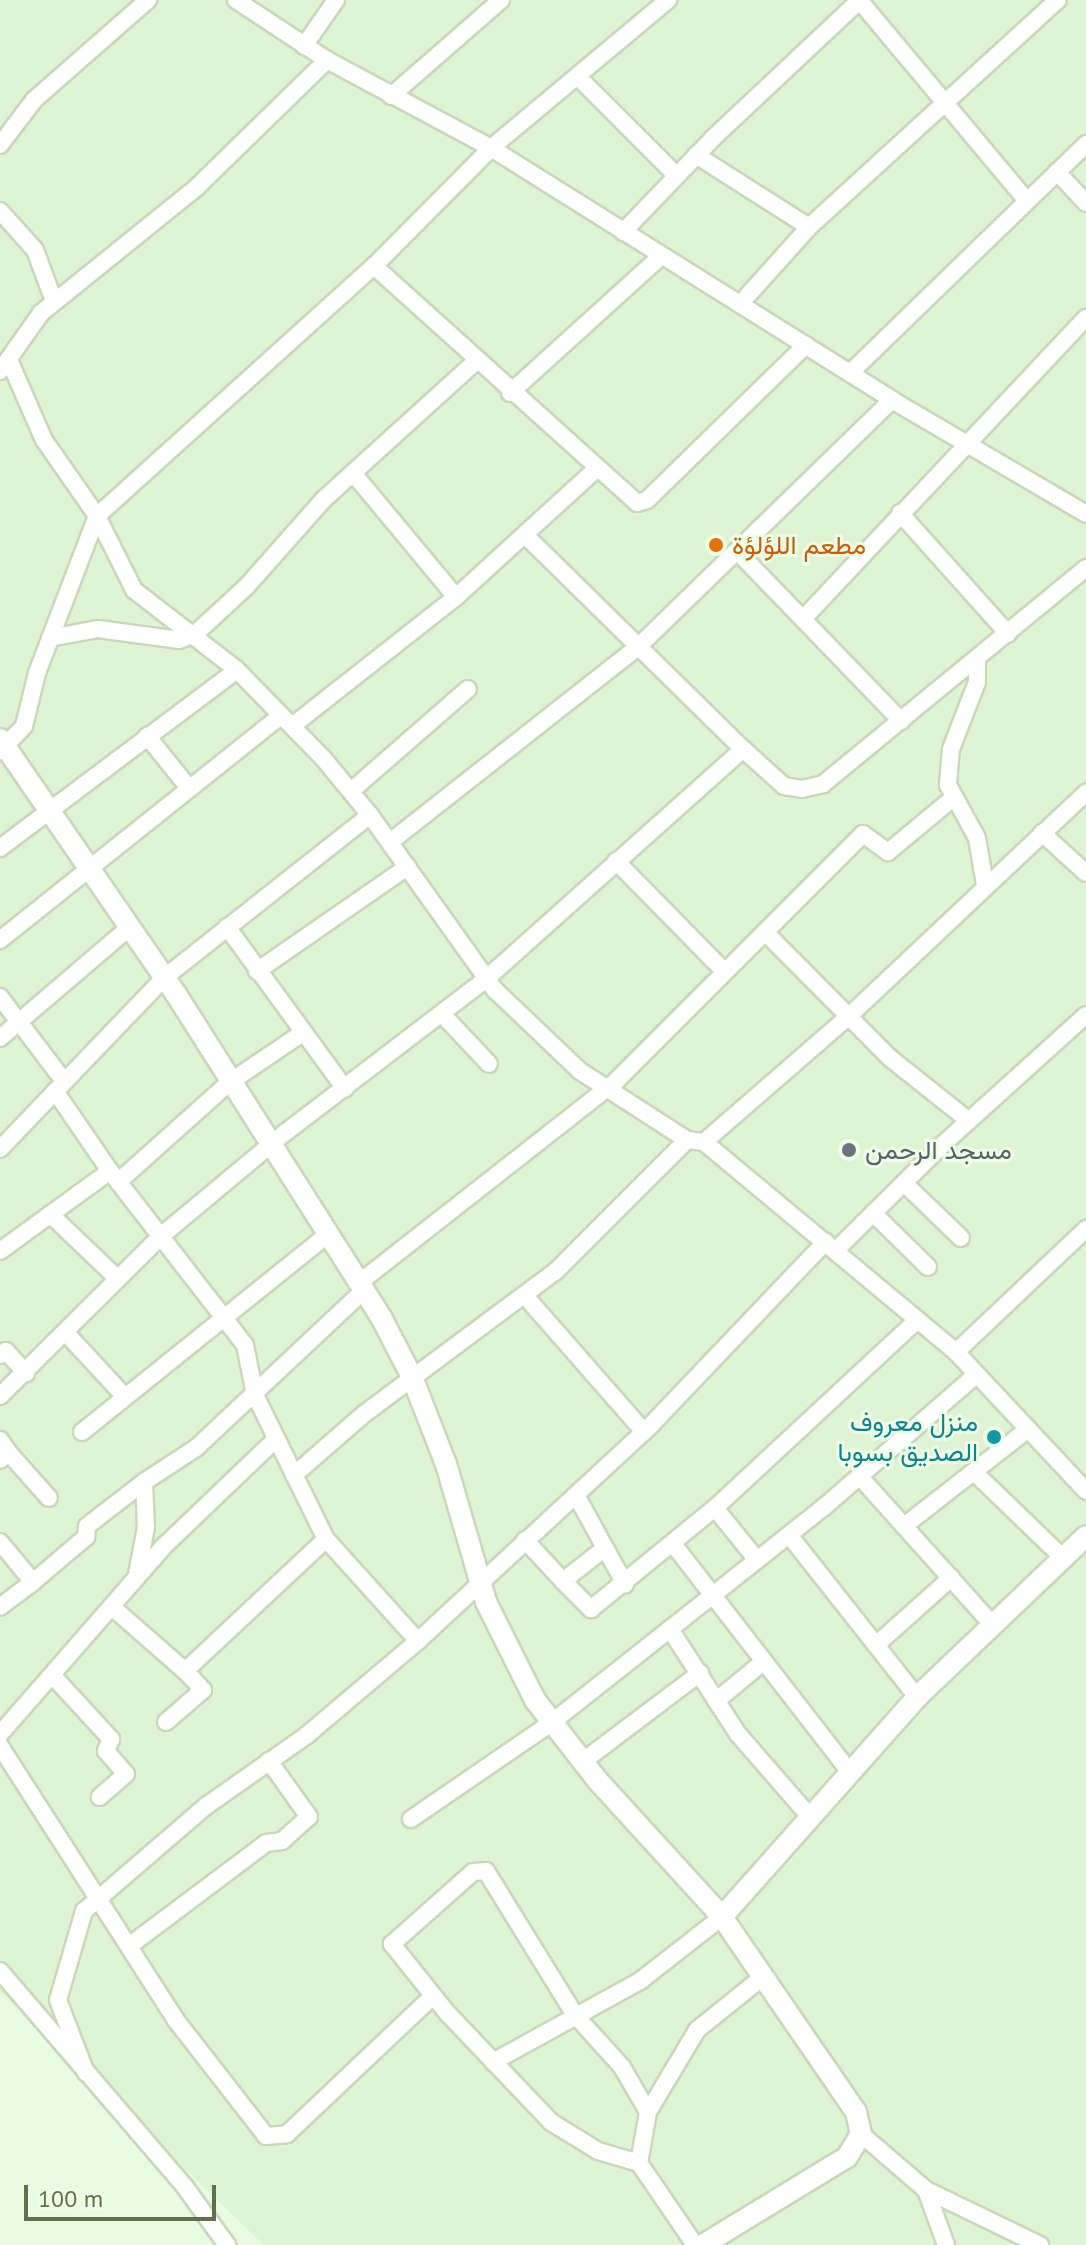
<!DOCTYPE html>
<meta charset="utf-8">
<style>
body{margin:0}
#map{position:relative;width:1086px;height:2245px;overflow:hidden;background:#e9fbe2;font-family:"PT Sans",Vazirmatn,sans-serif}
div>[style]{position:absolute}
.residential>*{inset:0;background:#dff4d3}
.roads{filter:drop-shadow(2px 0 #c8d9b9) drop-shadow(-2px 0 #c8d9b9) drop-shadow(0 2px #c8d9b9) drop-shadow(0 -2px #c8d9b9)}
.minor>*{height:16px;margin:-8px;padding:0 8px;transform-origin:8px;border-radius:8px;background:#fff}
.tertiary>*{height:20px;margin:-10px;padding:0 10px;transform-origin:10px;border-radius:10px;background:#fff}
.dots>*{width:22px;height:22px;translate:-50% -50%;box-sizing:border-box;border:4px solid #eefee7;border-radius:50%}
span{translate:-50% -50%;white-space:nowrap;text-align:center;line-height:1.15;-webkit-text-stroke:6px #eefee7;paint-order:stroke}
.food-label{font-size:26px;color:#c56008}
.left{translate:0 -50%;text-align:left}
.worship-label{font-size:26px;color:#5b616d}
.culture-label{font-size:26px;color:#0d838f}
.right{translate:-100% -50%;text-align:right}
.scale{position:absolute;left:24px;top:2185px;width:192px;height:36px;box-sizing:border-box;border:4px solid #60704a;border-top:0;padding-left:10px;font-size:24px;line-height:28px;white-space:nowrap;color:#60704a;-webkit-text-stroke:6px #eefee7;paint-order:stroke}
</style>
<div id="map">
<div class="residential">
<div style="clip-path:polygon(0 0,1086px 0,1086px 2245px,264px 2245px,0 1991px)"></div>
</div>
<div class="roads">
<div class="minor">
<div style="left:236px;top:0;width:109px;rotate:33.4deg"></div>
<div style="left:327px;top:60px;width:186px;rotate:28.2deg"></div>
<div style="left:491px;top:148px;width:474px;rotate:32.1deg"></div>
<div style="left:892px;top:400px;width:225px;rotate:30.4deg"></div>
<div style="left:859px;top:0;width:262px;rotate:50.1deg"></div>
<div style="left:304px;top:46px;width:56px;rotate:-55.2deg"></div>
<div style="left:579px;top:78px;width:137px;rotate:45deg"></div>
<div style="left:391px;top:96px;width:146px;rotate:-41.1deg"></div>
<div style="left:0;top:145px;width:56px;rotate:-52.9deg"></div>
<div style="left:34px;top:100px;width:152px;rotate:-41.3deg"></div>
<div style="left:696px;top:155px;width:134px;rotate:32.5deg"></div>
<div style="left:1057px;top:172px;width:42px;rotate:46.9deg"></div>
<div style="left:0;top:211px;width:52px;rotate:48.1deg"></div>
<div style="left:35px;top:250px;width:54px;rotate:69.6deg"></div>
<div style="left:623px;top:232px;width:130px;rotate:-46.2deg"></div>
<div style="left:713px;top:138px;width:200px;rotate:-43.2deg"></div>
<div style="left:374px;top:266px;width:354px;rotate:42deg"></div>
<div style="left:637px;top:503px;width:10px;rotate:-17deg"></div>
<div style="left:647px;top:500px;width:222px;rotate:-44.3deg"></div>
<div style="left:740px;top:304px;width:103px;rotate:-48.1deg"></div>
<div style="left:809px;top:227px;width:337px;rotate:-42.4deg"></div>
<div style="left:9px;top:360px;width:87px;rotate:66.4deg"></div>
<div style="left:44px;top:440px;width:93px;rotate:55.1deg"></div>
<div style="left:97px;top:516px;width:83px;rotate:63.4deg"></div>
<div style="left:134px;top:590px;width:130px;rotate:37.8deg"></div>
<div style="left:237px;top:670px;width:123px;rotate:45.7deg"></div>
<div style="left:323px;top:758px;width:74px;rotate:50.5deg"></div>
<div style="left:370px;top:815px;width:215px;rotate:54.5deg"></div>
<div style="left:495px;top:990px;width:117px;rotate:43.6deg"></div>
<div style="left:580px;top:1071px;width:127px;rotate:32.8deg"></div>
<div style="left:687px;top:1140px;width:17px;rotate:7deg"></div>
<div style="left:704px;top:1142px;width:328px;rotate:39.8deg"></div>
<div style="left:956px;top:1352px;width:190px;rotate:46.9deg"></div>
<div style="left:0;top:371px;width:71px;rotate:-54.7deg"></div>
<div style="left:41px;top:313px;width:201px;rotate:-38.9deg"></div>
<div style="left:197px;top:187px;width:182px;rotate:-44.3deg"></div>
<div style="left:850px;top:373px;width:329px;rotate:-44.1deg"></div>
<div style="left:510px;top:393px;width:204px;rotate:-42.2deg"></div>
<div style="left:353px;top:473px;width:161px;rotate:50.3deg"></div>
<div style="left:900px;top:513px;width:162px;rotate:48.2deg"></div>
<div style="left:526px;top:536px;width:304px;rotate:44.5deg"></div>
<div style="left:738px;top:552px;width:235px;rotate:46deg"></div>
<div style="left:803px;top:619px;width:413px;rotate:-46.8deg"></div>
<div style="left:50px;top:638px;width:49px;rotate:-10.6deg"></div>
<div style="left:98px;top:629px;width:82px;rotate:7.7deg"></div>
<div style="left:179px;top:640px;width:17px;rotate:-21deg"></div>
<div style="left:195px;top:634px;width:71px;rotate:-42.7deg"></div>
<div style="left:247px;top:586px;width:115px;rotate:-48.5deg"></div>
<div style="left:323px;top:500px;width:205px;rotate:-42.2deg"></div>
<div style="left:977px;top:660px;width:22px;rotate:90deg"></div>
<div style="left:977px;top:682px;width:72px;rotate:111.2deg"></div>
<div style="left:951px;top:749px;width:36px;rotate:95deg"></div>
<div style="left:948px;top:785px;width:60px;rotate:61.3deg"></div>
<div style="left:977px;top:838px;width:48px;rotate:80.3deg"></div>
<div style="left:292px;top:726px;width:209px;rotate:-38.2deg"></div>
<div style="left:456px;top:597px;width:190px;rotate:-42.4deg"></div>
<div style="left:147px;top:736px;width:67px;rotate:51.1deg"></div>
<div style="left:0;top:751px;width:35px;rotate:-46deg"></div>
<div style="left:24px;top:726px;width:55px;rotate:-76.2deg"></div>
<div style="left:37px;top:673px;width:168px;rotate:-69.1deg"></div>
<div style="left:97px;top:516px;width:373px;rotate:-42.1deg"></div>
<div style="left:374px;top:266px;width:166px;rotate:-45.2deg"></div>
<div style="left:491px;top:148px;width:231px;rotate:-39.9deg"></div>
<div style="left:351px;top:791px;width:155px;rotate:-41.1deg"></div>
<div style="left:1042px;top:833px;width:59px;rotate:42.3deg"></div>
<div style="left:390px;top:842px;width:318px;rotate:-38.2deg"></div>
<div style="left:640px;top:645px;width:351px;rotate:-44.2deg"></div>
<div style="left:0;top:848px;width:296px;rotate:-36.9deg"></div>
<div style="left:616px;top:861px;width:154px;rotate:45.5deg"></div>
<div style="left:227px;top:927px;width:200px;rotate:53.9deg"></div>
<div style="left:765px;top:932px;width:177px;rotate:45.2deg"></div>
<div style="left:890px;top:1058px;width:100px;rotate:38.5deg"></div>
<div style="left:0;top:940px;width:359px;rotate:-38.6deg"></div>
<div style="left:257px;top:971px;width:183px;rotate:-34.7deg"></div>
<div style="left:0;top:997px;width:106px;rotate:52.7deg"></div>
<div style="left:443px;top:1015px;width:67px;rotate:46.8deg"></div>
<div style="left:0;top:1038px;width:171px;rotate:-40.5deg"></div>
<div style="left:55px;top:1091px;width:97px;rotate:55.5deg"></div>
<div style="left:110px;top:1171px;width:220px;rotate:52.2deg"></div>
<div style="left:245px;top:1345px;width:51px;rotate:78.7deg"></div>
<div style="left:255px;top:1395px;width:161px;rotate:63.8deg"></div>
<div style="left:326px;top:1539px;width:137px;rotate:48deg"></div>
<div style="left:704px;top:1142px;width:191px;rotate:-41deg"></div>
<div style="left:848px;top:1017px;width:327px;rotate:-43.3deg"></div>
<div style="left:0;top:1149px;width:238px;rotate:-46.2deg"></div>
<div style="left:165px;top:977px;width:261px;rotate:-38.3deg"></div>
<div style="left:118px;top:1182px;width:150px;rotate:-41.8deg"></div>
<div style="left:230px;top:1082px;width:89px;rotate:-34deg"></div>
<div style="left:904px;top:1183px;width:79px;rotate:44deg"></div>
<div style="left:873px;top:1213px;width:77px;rotate:44.5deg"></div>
<div style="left:50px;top:1214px;width:94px;rotate:43.7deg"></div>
<div style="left:0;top:1251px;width:136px;rotate:-36deg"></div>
<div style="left:835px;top:1251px;width:149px;rotate:-44.7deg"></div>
<div style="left:941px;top:1146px;width:195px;rotate:-42.1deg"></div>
<div style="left:360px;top:1282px;width:325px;rotate:-38.1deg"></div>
<div style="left:616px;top:1081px;width:349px;rotate:-45deg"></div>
<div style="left:863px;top:834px;width:31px;rotate:36deg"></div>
<div style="left:888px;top:852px;width:85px;rotate:-39.7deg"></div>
<div style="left:526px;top:1297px;width:179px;rotate:48.8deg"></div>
<div style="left:66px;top:1333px;width:87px;rotate:47.3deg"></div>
<div style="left:956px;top:1352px;width:179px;rotate:-43.4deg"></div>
<div style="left:0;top:1355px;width:7px;rotate:-34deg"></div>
<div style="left:6px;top:1351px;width:30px;rotate:48deg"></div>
<div style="left:0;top:1396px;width:227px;rotate:-44.8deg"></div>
<div style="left:161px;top:1236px;width:163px;rotate:-39.8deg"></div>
<div style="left:286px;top:1132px;width:252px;rotate:-37.4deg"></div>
<div style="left:486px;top:979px;width:345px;rotate:-41.8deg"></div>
<div style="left:743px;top:749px;width:55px;rotate:42.1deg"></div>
<div style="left:784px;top:786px;width:18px;rotate:9deg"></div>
<div style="left:802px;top:789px;width:22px;rotate:-13deg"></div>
<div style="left:823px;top:784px;width:340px;rotate:-39.4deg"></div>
<div style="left:82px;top:1432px;width:316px;rotate:-38.8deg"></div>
<div style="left:0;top:1440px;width:16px;rotate:55deg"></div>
<div style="left:9px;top:1453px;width:11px;rotate:142deg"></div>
<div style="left:9px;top:1453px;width:60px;rotate:48.4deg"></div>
<div style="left:974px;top:1472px;width:122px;rotate:44deg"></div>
<div style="left:294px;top:1475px;width:93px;rotate:-41.1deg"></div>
<div style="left:364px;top:1414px;width:239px;rotate:-36.7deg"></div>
<div style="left:556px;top:1271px;width:185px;rotate:-45deg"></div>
<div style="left:860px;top:1477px;width:198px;rotate:48.1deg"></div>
<div style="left:144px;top:1482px;width:62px;rotate:-33.2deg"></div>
<div style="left:196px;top:1448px;width:231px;rotate:-43.2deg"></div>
<div style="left:576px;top:1495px;width:102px;rotate:61.2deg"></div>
<div style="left:715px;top:1508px;width:67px;rotate:51.1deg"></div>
<div style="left:904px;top:1526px;width:157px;rotate:-38deg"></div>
<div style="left:789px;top:1535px;width:206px;rotate:51.7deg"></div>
<div style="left:525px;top:1540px;width:56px;rotate:47.2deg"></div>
<div style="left:563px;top:1581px;width:53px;rotate:-38.2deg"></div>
<div style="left:0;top:1542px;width:52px;rotate:50.5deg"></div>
<div style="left:33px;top:1582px;width:41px;rotate:142.9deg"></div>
<div style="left:673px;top:1544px;width:289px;rotate:52.2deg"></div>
<div style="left:563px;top:1581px;width:40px;rotate:45deg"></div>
<div style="left:591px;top:1609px;width:160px;rotate:-39.2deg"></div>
<div style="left:715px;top:1508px;width:276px;rotate:-42.9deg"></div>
<div style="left:33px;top:1582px;width:70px;rotate:-40.3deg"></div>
<div style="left:86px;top:1537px;width:11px;rotate:-85deg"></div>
<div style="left:87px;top:1526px;width:72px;rotate:-37.7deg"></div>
<div style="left:144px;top:1482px;width:45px;rotate:87.5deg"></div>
<div style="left:146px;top:1527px;width:48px;rotate:100.8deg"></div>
<div style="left:112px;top:1607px;width:97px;rotate:41.2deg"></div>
<div style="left:670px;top:1629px;width:125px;rotate:57.1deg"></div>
<div style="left:738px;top:1734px;width:111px;rotate:49deg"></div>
<div style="left:876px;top:1645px;width:101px;rotate:-41.8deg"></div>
<div style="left:53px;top:1676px;width:86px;rotate:47.4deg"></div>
<div style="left:111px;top:1739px;width:13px;rotate:113deg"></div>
<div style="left:106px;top:1751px;width:30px;rotate:49deg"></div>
<div style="left:126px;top:1774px;width:35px;rotate:139deg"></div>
<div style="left:716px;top:1701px;width:61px;rotate:-39.7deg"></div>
<div style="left:166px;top:1722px;width:49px;rotate:-40.9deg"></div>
<div style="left:203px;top:1690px;width:26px;rotate:-133deg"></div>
<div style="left:185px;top:1671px;width:193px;rotate:-43.1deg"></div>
<div style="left:0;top:1734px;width:247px;rotate:-48.9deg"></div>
<div style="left:162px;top:1548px;width:158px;rotate:-43.7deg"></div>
<div style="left:0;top:1746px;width:324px;rotate:57.3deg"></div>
<div style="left:175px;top:2019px;width:148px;rotate:52.1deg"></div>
<div style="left:266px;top:2136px;width:21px;rotate:-5deg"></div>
<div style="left:287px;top:2134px;width:201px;rotate:-43.4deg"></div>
<div style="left:582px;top:1762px;width:148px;rotate:-37deg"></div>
<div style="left:411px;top:1819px;width:170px;rotate:-34.4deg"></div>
<div style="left:551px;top:1723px;width:152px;rotate:-38.3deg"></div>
<div style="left:670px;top:1629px;width:196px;rotate:-38.4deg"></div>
<div style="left:824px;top:1507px;width:201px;rotate:-41deg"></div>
<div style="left:129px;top:1946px;width:171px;rotate:-36.9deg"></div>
<div style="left:266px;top:1843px;width:16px;rotate:-7deg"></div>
<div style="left:282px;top:1841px;width:36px;rotate:-42deg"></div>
<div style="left:309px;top:1817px;width:69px;rotate:-125.5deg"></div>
<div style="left:0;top:1971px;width:284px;rotate:49.4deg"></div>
<div style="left:185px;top:2187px;width:72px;rotate:54.1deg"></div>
<div style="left:493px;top:2062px;width:168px;rotate:-28.9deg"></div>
<div style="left:640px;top:1981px;width:104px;rotate:-38deg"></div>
<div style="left:86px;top:2073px;width:78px;rotate:-111deg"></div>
<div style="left:58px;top:2000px;width:93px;rotate:-73.7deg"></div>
<div style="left:84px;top:1911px;width:161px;rotate:-40.7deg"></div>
<div style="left:206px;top:1806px;width:123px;rotate:-35.1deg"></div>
<div style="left:307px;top:1735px;width:145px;rotate:-40.3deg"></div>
<div style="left:418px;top:1641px;width:318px;rotate:-42.8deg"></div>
<div style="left:651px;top:1425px;width:253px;rotate:-46.4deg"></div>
<div style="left:861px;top:2134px;width:86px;rotate:40.7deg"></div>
<div style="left:926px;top:2190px;width:127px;rotate:25.8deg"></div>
<div style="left:639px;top:2163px;width:43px;rotate:-163.7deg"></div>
<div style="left:598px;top:2151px;width:55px;rotate:-148.3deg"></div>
<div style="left:551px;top:2122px;width:149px;rotate:-133.6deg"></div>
<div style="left:448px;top:2014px;width:90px;rotate:-128.7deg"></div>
<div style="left:392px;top:1944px;width:108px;rotate:-41.6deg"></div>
<div style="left:473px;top:1872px;width:13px;rotate:-4deg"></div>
<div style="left:486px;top:1871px;width:169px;rotate:58.3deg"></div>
<div style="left:575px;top:2015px;width:70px;rotate:47.9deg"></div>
<div style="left:622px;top:2067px;width:52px;rotate:60deg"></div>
<div style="left:926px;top:2190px;width:59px;rotate:70deg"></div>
<div style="left:695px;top:2245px;width:99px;rotate:-124.3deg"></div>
<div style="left:639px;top:2163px;width:52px;rotate:-80deg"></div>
<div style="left:648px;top:2112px;width:96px;rotate:-59.1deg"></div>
<div style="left:697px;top:2030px;width:86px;rotate:-38.9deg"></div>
</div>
<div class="tertiary">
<div style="left:0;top:739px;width:310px;rotate:55.4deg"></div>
<div style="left:176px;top:994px;width:383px;rotate:57.6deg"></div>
<div style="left:381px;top:1317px;width:68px;rotate:62.7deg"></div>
<div style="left:412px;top:1377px;width:93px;rotate:68.7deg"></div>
<div style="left:446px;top:1464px;width:144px;rotate:73.8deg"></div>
<div style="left:486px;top:1602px;width:110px;rotate:63.4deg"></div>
<div style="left:535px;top:1700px;width:103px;rotate:52.1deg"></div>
<div style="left:598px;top:1781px;width:184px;rotate:47.6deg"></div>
<div style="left:722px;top:1917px;width:237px;rotate:55.5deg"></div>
<div style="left:856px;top:2112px;width:23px;rotate:77deg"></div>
<div style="left:861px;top:2134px;width:27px;rotate:121deg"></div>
<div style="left:847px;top:2157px;width:169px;rotate:148.6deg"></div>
<div style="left:722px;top:1917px;width:294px;rotate:-48.4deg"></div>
<div style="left:917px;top:1697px;width:233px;rotate:-43.6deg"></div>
</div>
</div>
<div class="dots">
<div style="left:716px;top:545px;background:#e8710a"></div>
<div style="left:849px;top:1150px;background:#6b7280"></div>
<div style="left:994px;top:1437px;background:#0f9aa8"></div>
</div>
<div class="food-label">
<span class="left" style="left:732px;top:545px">مطعم اللؤلؤة</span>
</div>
<div class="worship-label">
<span class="left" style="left:865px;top:1150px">مسجد الرحمن</span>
</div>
<div class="culture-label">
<span class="right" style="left:978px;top:1437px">منزل معروف<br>الصديق بسوبا</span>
</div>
<div class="scale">100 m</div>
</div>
